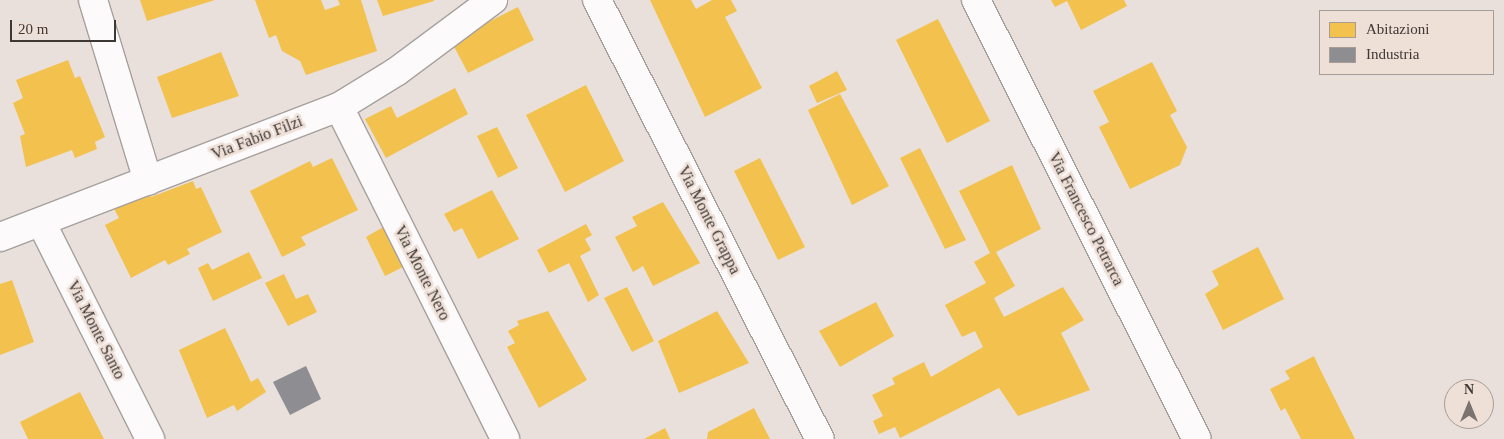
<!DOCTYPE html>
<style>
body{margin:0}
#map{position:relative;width:1504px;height:439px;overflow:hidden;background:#e9e0dc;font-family:Georgia,serif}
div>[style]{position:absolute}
.homes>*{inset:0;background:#f2c14e}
.industry>*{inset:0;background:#8d8d92}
.roads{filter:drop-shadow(1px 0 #a6a09d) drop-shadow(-1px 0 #a6a09d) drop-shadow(0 1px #a6a09d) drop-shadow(0 -1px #a6a09d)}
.street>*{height:28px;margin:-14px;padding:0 14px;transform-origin:14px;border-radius:14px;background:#fcfafa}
span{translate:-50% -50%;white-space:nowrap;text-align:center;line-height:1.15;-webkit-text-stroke:5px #eedfd7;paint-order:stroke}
.street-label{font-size:16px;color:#3e3835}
.legend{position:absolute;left:1319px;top:10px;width:175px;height:65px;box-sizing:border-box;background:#eedfd7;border:1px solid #a89c96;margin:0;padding:6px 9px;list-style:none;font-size:15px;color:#3e3835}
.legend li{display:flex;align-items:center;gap:10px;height:25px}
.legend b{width:25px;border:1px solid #a89c96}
.north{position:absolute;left:1444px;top:379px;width:50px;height:50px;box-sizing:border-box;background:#eedfd7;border:1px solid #a89c96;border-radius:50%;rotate:0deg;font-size:14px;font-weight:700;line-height:20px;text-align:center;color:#3e3835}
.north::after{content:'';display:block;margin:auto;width:18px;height:22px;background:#7a736f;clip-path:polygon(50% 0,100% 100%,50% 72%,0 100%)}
.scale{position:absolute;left:10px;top:20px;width:106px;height:22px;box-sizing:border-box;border:2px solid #3e3835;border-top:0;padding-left:6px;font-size:15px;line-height:18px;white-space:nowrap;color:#3e3835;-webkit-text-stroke:4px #eedfd7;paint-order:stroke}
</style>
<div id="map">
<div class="homes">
<div style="clip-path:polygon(140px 0,215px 0,147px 21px)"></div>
<div style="clip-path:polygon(255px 0,321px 0,325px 10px,340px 5px,338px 0,361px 0,377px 51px,306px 75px,300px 61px,282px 51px,276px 35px,269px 38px)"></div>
<div style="clip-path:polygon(377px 0,434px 0,434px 1px,383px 16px)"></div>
<div style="clip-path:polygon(650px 0,691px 0,696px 9px,712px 0,731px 0,737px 11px,725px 17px,762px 88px,705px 117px)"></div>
<div style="clip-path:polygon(1051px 0,1124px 0,1127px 6px,1081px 30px,1067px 1px,1055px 7px)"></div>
<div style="clip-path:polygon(518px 7px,534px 40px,468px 73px,451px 41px)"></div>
<div style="clip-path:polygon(938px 19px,990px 121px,947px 143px,896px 40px)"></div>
<div style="clip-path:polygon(221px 52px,239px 96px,172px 118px,157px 77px)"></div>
<div style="clip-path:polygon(68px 60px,75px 78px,80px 76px,105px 137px,95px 142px,97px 149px,75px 158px,72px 150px,26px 167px,20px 136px,25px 134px,13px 103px,23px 98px,16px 80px)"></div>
<div style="clip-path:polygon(1152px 62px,1177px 111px,1170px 115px,1187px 147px,1180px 165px,1130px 189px,1099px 127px,1109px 122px,1093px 91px)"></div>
<div style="clip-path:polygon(837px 71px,847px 90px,817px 103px,809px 86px)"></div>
<div style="clip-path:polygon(586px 85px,624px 161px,565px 192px,526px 115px)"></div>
<div style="clip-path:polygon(455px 88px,468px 114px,386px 158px,365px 119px,391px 106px,397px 118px)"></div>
<div style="clip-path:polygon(840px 94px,889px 186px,852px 205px,808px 110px)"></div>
<div style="clip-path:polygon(497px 127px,518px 168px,498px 178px,477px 136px)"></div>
<div style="clip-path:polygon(920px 148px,966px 240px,945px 249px,900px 158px)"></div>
<div style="clip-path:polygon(332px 158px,358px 210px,301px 237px,306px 245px,282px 257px,250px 191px,310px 161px,313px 167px)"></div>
<div style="clip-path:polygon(760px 158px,805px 247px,778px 260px,734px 171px)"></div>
<div style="clip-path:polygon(1012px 165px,1041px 229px,996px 252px,1015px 286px,994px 298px,1004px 317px,1063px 287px,1084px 320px,1061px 333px,1090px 390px,1018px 416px,999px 388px,900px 438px,895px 427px,879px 434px,873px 421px,883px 416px,872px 395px,895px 384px,892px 378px,924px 362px,931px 377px,983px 347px,975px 331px,962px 337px,945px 305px,986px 283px,974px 262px,990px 253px,959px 191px)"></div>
<div style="clip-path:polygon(193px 181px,196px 189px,201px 187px,222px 232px,187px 249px,190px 254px,168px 265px,165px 260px,131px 278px,105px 225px,119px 218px,112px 205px,147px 189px,151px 197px)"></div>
<div style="clip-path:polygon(492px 190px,519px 239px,478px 259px,462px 228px,454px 232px,444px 214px)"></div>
<div style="clip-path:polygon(663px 202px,700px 263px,653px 286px,643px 266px,633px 272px,615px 237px,637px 226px,632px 217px)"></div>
<div style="clip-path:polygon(586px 224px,592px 235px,585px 239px,591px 250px,580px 256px,599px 295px,588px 302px,569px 263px,549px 273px,537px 250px)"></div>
<div style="clip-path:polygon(385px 226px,405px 266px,385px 276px,366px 237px)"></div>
<div style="clip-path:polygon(1258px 247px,1284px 299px,1223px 330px,1205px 294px,1219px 285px,1212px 271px)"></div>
<div style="clip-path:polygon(249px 252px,262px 278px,213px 301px,198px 268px,208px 263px,212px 270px)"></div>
<div style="clip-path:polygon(284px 274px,296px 299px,308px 294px,317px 312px,288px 326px,265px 283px)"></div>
<div style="clip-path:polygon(12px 280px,34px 342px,0 355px,0 284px)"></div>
<div style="clip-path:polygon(627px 287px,654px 341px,632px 352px,604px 298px)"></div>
<div style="clip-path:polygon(876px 302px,894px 336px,840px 367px,819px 331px)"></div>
<div style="clip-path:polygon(548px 311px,587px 380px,539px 408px,507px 347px,515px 343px,508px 331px,519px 325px,517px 321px)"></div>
<div style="clip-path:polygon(717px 311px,749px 363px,679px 393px,658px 341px)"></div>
<div style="clip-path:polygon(225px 328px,251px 382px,258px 378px,266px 392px,237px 411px,234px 405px,207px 418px,179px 350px)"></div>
<div style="clip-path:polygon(1314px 356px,1318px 365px,1355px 439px,1301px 439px,1285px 408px,1281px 411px,1270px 389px,1290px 379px,1285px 371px)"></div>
<div style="clip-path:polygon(80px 392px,104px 439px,28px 439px,20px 422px)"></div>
<div style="clip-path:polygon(754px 408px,770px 439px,707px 439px,708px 432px)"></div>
<div style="clip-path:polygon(665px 428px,670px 439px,644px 439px)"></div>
</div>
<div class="industry">
<div style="clip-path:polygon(306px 366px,321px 399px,290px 415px,273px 382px)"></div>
</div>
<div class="roads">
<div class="street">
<div style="left:93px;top:0;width:189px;rotate:73.1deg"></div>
<div style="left:597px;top:0;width:492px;rotate:63.1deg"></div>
<div style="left:976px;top:0;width:491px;rotate:63.3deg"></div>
<div style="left:339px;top:107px;width:371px;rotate:63.4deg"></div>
<div style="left:41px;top:222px;width:243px;rotate:63.3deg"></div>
<div style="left:0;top:237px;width:363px;rotate:-21deg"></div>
<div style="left:339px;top:107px;width:67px;rotate:-31.6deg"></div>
<div style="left:396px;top:72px;width:121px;rotate:-36.6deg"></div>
</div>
</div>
<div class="street-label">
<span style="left:257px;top:138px;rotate:-21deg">Via Fabio Filzi</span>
<span style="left:1086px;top:219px;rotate:63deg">Via Francesco Petrarca</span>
<span style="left:709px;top:220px;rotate:63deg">Via Monte Grappa</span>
<span style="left:422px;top:273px;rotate:63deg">Via Monte Nero</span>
<span style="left:96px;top:330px;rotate:63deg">Via Monte Santo</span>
</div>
<ul class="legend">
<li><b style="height:14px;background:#f2c14e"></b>Abitazioni</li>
<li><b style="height:14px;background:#8d8d92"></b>Industria</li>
</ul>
<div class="north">N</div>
<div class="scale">20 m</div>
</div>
